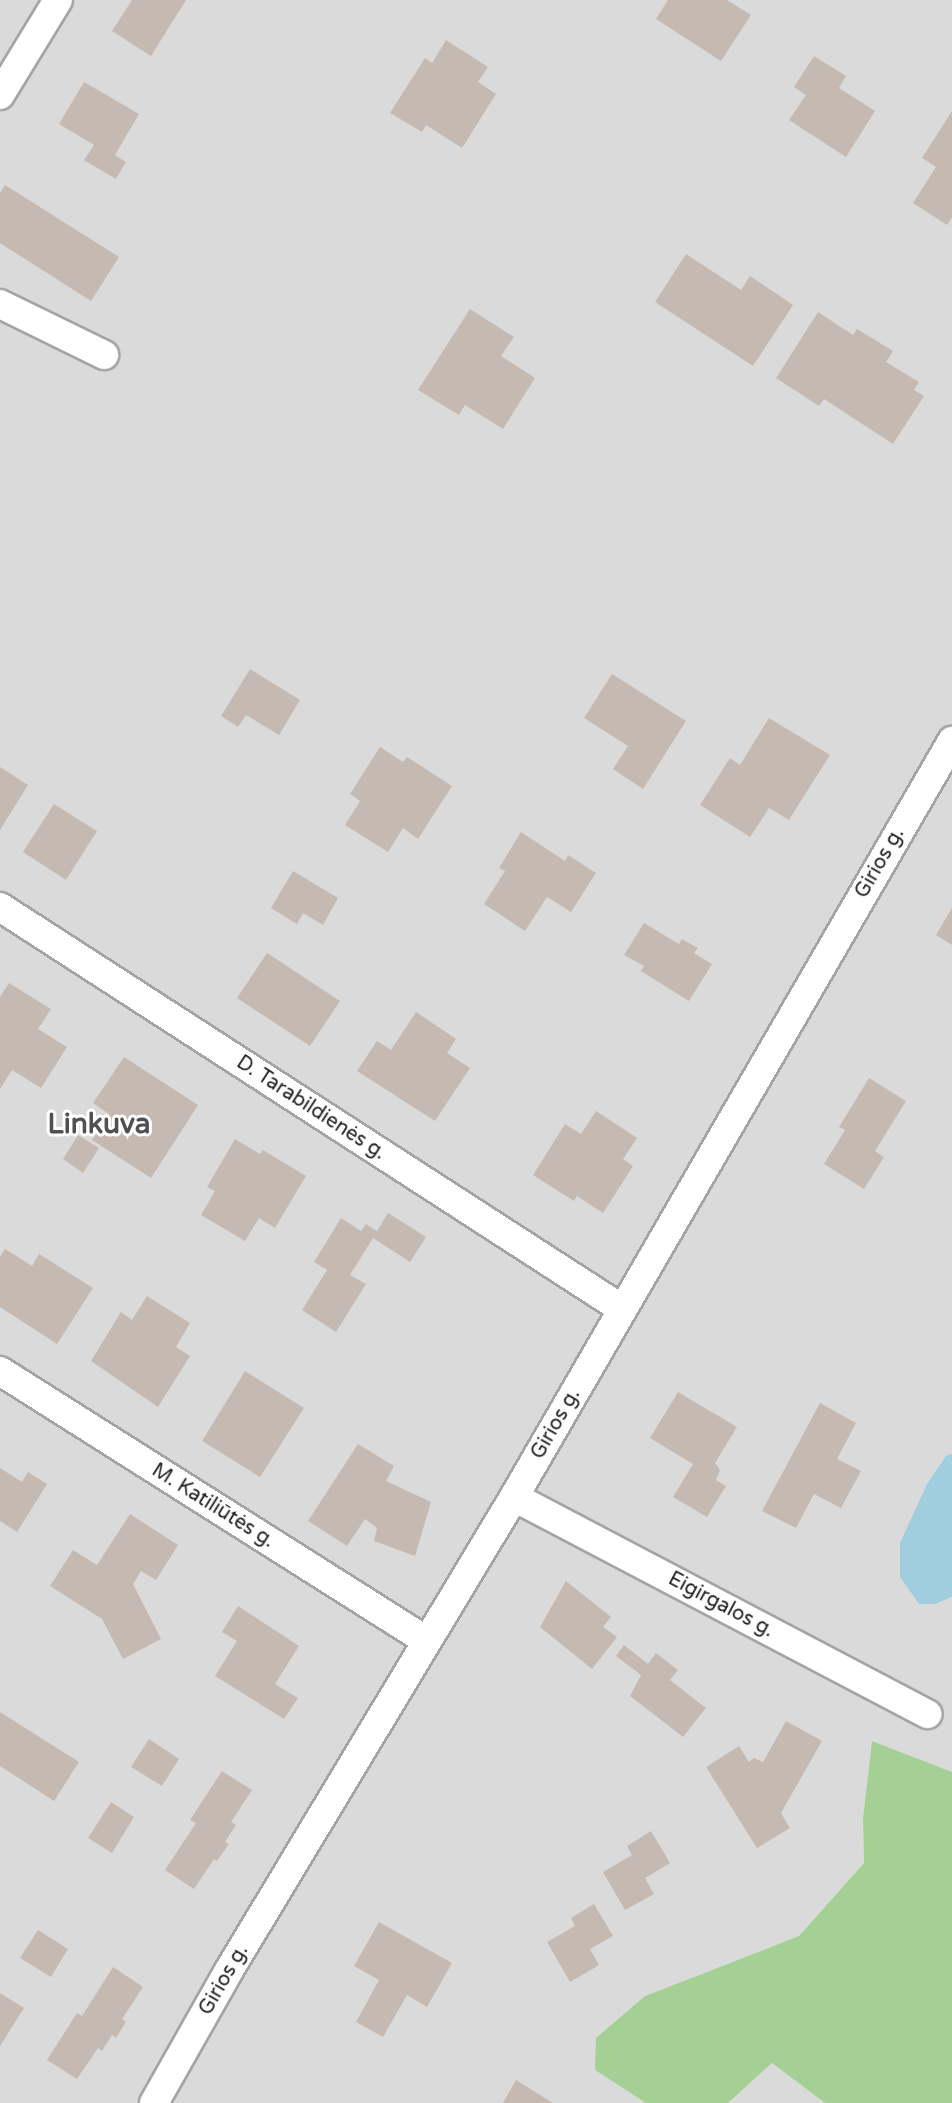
<!DOCTYPE html>
<meta charset="utf-8">
<style>
body{margin:0}
#map{position:relative;width:952px;height:2103px;overflow:hidden;background:#efebe3;font-family:"Varela Round",sans-serif}
div>[style]{position:absolute}
.residential>*{inset:0;background:#dbdada}
.forest>*{inset:0;background:#a4d096}
.water>*{inset:0;background:#a1cedf}
.building>*{inset:0;background:#c4bab2}
.roads{filter:drop-shadow(2px 0 #a4a4a4) drop-shadow(-2px 0 #a4a4a4) drop-shadow(0 2px #a4a4a4) drop-shadow(0 -2px #a4a4a4)}
.minor>*{height:28px;margin:-14px;padding:0 14px;transform-origin:14px;border-radius:14px;background:#fff}
span{translate:-50% -50%;white-space:nowrap;text-align:center;line-height:1.15;-webkit-text-stroke:6px #fff;paint-order:stroke}
.street-label{font-size:20px;color:#1d1d1d}
.district-label{font-size:28px;color:#505050;font-weight:700}
</style>
<div id="map">
<div class="residential">
<div style="clip-path:polygon(0 0,952px 0,952px 1772px,872px 1741px,863px 1818px,864px 1863px,799px 1936px,645px 1996px,595px 2070px,646px 2103px,0 2103px)"></div>
<div style="clip-path:polygon(772px 2063px,825px 2103px,728px 2103px)"></div>
</div>
<div class="forest">
<div style="clip-path:polygon(872px 1741px,952px 1772px,952px 2103px,825px 2103px,772px 2063px,728px 2103px,646px 2103px,595px 2070px,596px 2038px,645px 1996px,799px 1936px,864px 1863px,863px 1818px)"></div>
</div>
<div class="water">
<div style="clip-path:polygon(952px 1454px,952px 1597px,935px 1604px,919px 1604px,900px 1577px,900px 1543px,927px 1484px,946px 1456px)"></div>
</div>
<div class="building">
<div style="clip-path:polygon(132px 0,186px 0,151px 56px,112px 31px)"></div>
<div style="clip-path:polygon(668px 0,727px 0,751px 15px,721px 61px,656px 19px)"></div>
<div style="clip-path:polygon(446px 40px,488px 67px,478px 82px,496px 94px,462px 148px,426px 125px,422px 132px,390px 113px,425px 58px,432px 63px)"></div>
<div style="clip-path:polygon(814px 56px,846px 76px,839px 88px,875px 111px,846px 157px,789px 120px,806px 95px,794px 87px)"></div>
<div style="clip-path:polygon(84px 82px,139px 114px,115px 155px,126px 162px,116px 179px,84px 160px,94px 145px,59px 124px)"></div>
<div style="clip-path:polygon(952px 111px,952px 217px,947px 225px,913px 203px,936px 167px,922px 158px)"></div>
<div style="clip-path:polygon(5px 185px,119px 257px,91px 301px,0 243px,0 193px)"></div>
<div style="clip-path:polygon(686px 254px,741px 290px,750px 276px,793px 305px,753px 366px,655px 302px)"></div>
<div style="clip-path:polygon(470px 309px,514px 337px,501px 356px,535px 378px,503px 429px,465px 405px,459px 415px,418px 390px)"></div>
<div style="clip-path:polygon(818px 312px,853px 335px,857px 329px,893px 351px,886px 362px,919px 382px,914px 390px,924px 396px,893px 444px,824px 399px,819px 406px,776px 378px)"></div>
<div style="clip-path:polygon(250px 669px,300px 700px,279px 735px,246px 715px,238px 727px,221px 716px)"></div>
<div style="clip-path:polygon(612px 674px,686px 721px,643px 789px,613px 769px,628px 746px,584px 718px)"></div>
<div style="clip-path:polygon(769px 718px,830px 755px,789px 820px,769px 808px,750px 837px,700px 805px,730px 758px,740px 765px)"></div>
<div style="clip-path:polygon(380px 747px,403px 762px,407px 757px,452px 786px,418px 839px,403px 828px,388px 852px,345px 825px,360px 801px,350px 794px)"></div>
<div style="clip-path:polygon(0 767px,28px 785px,0 830px)"></div>
<div style="clip-path:polygon(54px 804px,97px 831px,66px 880px,23px 852px)"></div>
<div style="clip-path:polygon(521px 832px,565px 861px,568px 855px,596px 873px,571px 912px,547px 897px,525px 931px,484px 904px,505px 871px,499px 868px)"></div>
<div style="clip-path:polygon(293px 871px,338px 898px,323px 925px,303px 913px,297px 924px,271px 908px)"></div>
<div style="clip-path:polygon(952px 908px,952px 945px,936px 935px)"></div>
<div style="clip-path:polygon(644px 923px,679px 944px,682px 939px,698px 948px,694px 953px,712px 964px,689px 1001px,641px 971px,644px 966px,624px 955px)"></div>
<div style="clip-path:polygon(267px 953px,340px 1001px,310px 1046px,237px 998px)"></div>
<div style="clip-path:polygon(9px 983px,51px 1009px,38px 1029px,67px 1047px,41px 1088px,12px 1070px,0 1089px,0 997px)"></div>
<div style="clip-path:polygon(416px 1012px,456px 1039px,447px 1053px,470px 1068px,435px 1121px,357px 1071px,377px 1041px,391px 1050px)"></div>
<div style="clip-path:polygon(124px 1057px,198px 1105px,151px 1178px,92px 1140px,109px 1114px,93px 1103px)"></div>
<div style="clip-path:polygon(869px 1078px,906px 1101px,875px 1151px,884px 1157px,864px 1189px,824px 1164px,845px 1130px,839px 1127px)"></div>
<div style="clip-path:polygon(596px 1111px,637px 1138px,623px 1159px,633px 1166px,603px 1213px,577px 1196px,574px 1201px,533px 1175px,565px 1124px,581px 1134px)"></div>
<div style="clip-path:polygon(78px 1135px,99px 1148px,83px 1173px,63px 1159px)"></div>
<div style="clip-path:polygon(235px 1139px,260px 1154px,263px 1150px,306px 1176px,275px 1228px,259px 1218px,245px 1241px,201px 1215px,215px 1191px,207px 1187px)"></div>
<div style="clip-path:polygon(388px 1213px,426px 1237px,410px 1262px,373px 1238px,350px 1275px,366px 1284px,336px 1332px,302px 1310px,327px 1270px,314px 1262px,341px 1218px,361px 1231px,366px 1224px,377px 1231px)"></div>
<div style="clip-path:polygon(5px 1249px,32px 1266px,39px 1254px,93px 1288px,57px 1344px,0 1307px,0 1257px)"></div>
<div style="clip-path:polygon(147px 1296px,190px 1323px,176px 1347px,190px 1356px,158px 1407px,91px 1361px,121px 1312px,132px 1320px)"></div>
<div style="clip-path:polygon(245px 1371px,304px 1408px,260px 1477px,202px 1441px)"></div>
<div style="clip-path:polygon(678px 1392px,737px 1427px,715px 1463px,720px 1470px,716px 1480px,726px 1486px,707px 1517px,673px 1497px,693px 1464px,650px 1438px)"></div>
<div style="clip-path:polygon(820px 1403px,856px 1423px,837px 1459px,861px 1471px,841px 1508px,814px 1494px,796px 1528px,762px 1511px)"></div>
<div style="clip-path:polygon(358px 1444px,394px 1466px,386px 1481px,431px 1502px,415px 1556px,374px 1541px,377px 1528px,365px 1519px,347px 1546px,308px 1521px)"></div>
<div style="clip-path:polygon(0 1468px,22px 1482px,28px 1472px,47px 1484px,17px 1532px,0 1521px)"></div>
<div style="clip-path:polygon(130px 1514px,178px 1545px,156px 1580px,141px 1571px,133px 1584px,161px 1639px,123px 1659px,102px 1619px,50px 1586px,73px 1550px,97px 1565px)"></div>
<div style="clip-path:polygon(566px 1581px,611px 1617px,603px 1627px,617px 1637px,592px 1669px,540px 1627px)"></div>
<div style="clip-path:polygon(238px 1606px,299px 1646px,275px 1684px,298px 1698px,284px 1719px,215px 1676px,237px 1641px,222px 1632px)"></div>
<div style="clip-path:polygon(624px 1645px,648px 1664px,656px 1653px,678px 1670px,670px 1680px,706px 1708px,683px 1737px,630px 1696px,641px 1675px,616px 1656px)"></div>
<div style="clip-path:polygon(0 1712px,79px 1762px,54px 1801px,0 1766px)"></div>
<div style="clip-path:polygon(786px 1721px,822px 1741px,781px 1813px,790px 1828px,757px 1848px,706px 1767px,739px 1746px,749px 1762px,754px 1758px,763px 1762px)"></div>
<div style="clip-path:polygon(149px 1739px,179px 1759px,162px 1786px,131px 1767px)"></div>
<div style="clip-path:polygon(222px 1771px,252px 1790px,231px 1822px,236px 1825px,225px 1842px,229px 1844px,217px 1861px,214px 1859px,194px 1889px,165px 1870px,196px 1823px,190px 1820px)"></div>
<div style="clip-path:polygon(111px 1802px,134px 1817px,112px 1853px,88px 1838px)"></div>
<div style="clip-path:polygon(651px 1831px,670px 1863px,645px 1878px,654px 1894px,625px 1910px,603px 1872px,632px 1855px,627px 1846px)"></div>
<div style="clip-path:polygon(594px 1904px,613px 1936px,590px 1949px,599px 1965px,570px 1982px,547px 1942px,575px 1926px,571px 1918px)"></div>
<div style="clip-path:polygon(379px 1922px,452px 1963px,427px 2007px,407px 1995px,383px 2037px,356px 2022px,379px 1980px,354px 1966px)"></div>
<div style="clip-path:polygon(38px 1930px,68px 1949px,51px 1977px,20px 1958px)"></div>
<div style="clip-path:polygon(113px 1967px,143px 1987px,122px 2019px,126px 2022px,116px 2038px,112px 2035px,102px 2051px,98px 2048px,77px 2079px,47px 2060px,77px 2013px,82px 2016px)"></div>
<div style="clip-path:polygon(0 1993px,24px 2008px,0 2046px)"></div>
<div style="clip-path:polygon(516px 2080px,553px 2103px,503px 2103px)"></div>
</div>
<div class="roads">
<div class="minor">
<div style="left:0;top:95px;width:111px;rotate:-58.6deg"></div>
<div style="left:0;top:304px;width:116px;rotate:26.1deg"></div>
<div style="left:0;top:907px;width:741px;rotate:32.87deg"></div>
<div style="left:0;top:1371px;width:505px;rotate:32.31deg"></div>
<div style="left:514px;top:1497px;width:467px;rotate:27.7deg"></div>
<div style="left:154px;top:2103px;width:150px;rotate:-60.5deg"></div>
<div style="left:228px;top:1972px;width:554px;rotate:-58.95deg"></div>
<div style="left:514px;top:1497px;width:874px;rotate:-59.91deg"></div>
</div>
</div>
<div class="street-label">
<span style="left:880px;top:863px;rotate:-60deg">Girios g.</span>
<span style="left:311px;top:1108px;rotate:33deg">D. Tarabildienės g.</span>
<span style="left:556px;top:1424px;rotate:-60deg">Girios g.</span>
<span style="left:213px;top:1506px;rotate:32deg">M. Katiliūtės g.</span>
<span style="left:721px;top:1605px;rotate:28deg">Eigirgalos g.</span>
<span style="left:224px;top:1980px;rotate:-60deg">Girios g.</span>
</div>
<div class="district-label">
<span style="left:99px;top:1124px">Linkuva</span>
</div>
</div>
